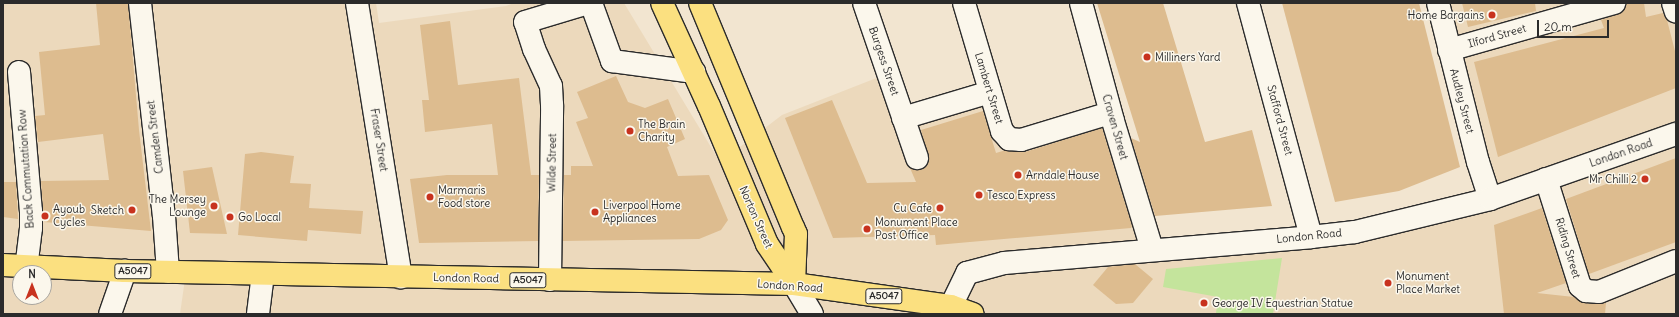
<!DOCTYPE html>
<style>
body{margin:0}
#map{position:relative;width:1679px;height:317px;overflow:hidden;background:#f2e5d0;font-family:Delius,sans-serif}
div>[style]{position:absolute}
.built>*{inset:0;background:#ecd9bc}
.green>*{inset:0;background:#c4e49c}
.building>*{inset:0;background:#ddbc8f}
.roads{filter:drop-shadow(1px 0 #2b2b2b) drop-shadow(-1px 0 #2b2b2b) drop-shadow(0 1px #2b2b2b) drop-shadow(0 -1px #2b2b2b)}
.minor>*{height:22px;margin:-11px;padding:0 11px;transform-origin:11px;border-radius:11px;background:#fbf7ec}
.major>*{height:22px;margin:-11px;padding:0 11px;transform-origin:11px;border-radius:11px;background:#fbe080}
.dots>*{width:11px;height:11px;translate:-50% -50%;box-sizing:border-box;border:2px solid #fbf7ec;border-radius:50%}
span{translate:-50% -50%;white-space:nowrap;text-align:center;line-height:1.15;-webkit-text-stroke:3px #fbf7ec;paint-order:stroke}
.shield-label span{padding:1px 3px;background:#fbf7ec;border:1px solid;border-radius:3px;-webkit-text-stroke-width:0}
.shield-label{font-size:10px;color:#2b2b2b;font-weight:700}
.poi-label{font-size:11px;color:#2b2b2b}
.right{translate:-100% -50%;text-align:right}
.left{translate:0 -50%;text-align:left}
.street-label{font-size:11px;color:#2b2b2b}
.frame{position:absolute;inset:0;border:4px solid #2b2b2b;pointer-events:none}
.north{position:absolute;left:12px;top:265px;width:40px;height:40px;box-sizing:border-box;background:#fbf7ec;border:1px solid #a8a59f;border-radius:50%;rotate:0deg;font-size:11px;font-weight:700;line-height:16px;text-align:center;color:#2b2b2b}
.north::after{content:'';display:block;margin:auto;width:14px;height:18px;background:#c8321e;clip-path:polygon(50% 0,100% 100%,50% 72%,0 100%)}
.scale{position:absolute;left:1537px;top:20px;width:72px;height:18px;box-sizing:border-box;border:2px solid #2b2b2b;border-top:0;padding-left:5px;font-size:12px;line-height:14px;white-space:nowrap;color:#2b2b2b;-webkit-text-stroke:3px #fbf7ec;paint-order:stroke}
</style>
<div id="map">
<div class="built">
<div style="clip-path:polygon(evenodd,3px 3px,376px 3px,379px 23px,506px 6px,514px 3px,624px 3px,720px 162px,782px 115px,879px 77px,902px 128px,1004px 98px,1016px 139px,1103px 115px,1152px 249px,1311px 237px,1489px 199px,1438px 3px,1676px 3px,1676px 314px,180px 314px,186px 272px,125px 271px,110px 314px,3px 314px,3px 3px,20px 273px,44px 273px,44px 297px,20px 297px,20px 273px)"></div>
</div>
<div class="green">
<div style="clip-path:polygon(1282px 258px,1273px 314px,1216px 313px,1218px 297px,1163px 287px,1166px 269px)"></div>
</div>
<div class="building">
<div style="clip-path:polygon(96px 3px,128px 3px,139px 130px,151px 231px,44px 222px,41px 181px,109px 180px,103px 134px,38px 142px,35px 116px,45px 115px,39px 52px,100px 45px)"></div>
<div style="clip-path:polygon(1097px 3px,1163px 3px,1205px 142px,1252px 130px,1272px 206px,1155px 216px,1131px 138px,1140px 142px)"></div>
<div style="clip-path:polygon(1282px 3px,1419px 3px,1460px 167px,1399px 191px,1335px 202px)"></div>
<div style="clip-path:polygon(1462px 3px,1535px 3px,1536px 11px,1468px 27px)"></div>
<div style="clip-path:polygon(1626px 3px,1644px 3px,1646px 17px,1663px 13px,1667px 20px,1676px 55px,1676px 88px,1498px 157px,1474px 62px,1604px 28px,1601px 20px,1623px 12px)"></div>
<div style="clip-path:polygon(450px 21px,458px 85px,519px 78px,531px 175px,539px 175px,538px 241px,419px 243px,410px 179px,447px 175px,498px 175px,492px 124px,425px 132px,422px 100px,429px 100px,420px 25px)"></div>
<div style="clip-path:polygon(616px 76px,628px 102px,645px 108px,668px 99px,685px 139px,667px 147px,678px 176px,709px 175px,728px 220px,721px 230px,699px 239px,563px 241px,564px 175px,571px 175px,571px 166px,593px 166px,576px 122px,588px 118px,577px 92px)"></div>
<div style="clip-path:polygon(832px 100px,867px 183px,916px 182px,910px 168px,915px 170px,921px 170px,927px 166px,929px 160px,921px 130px,983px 111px,996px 153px,1006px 150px,1025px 152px,1102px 128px,1132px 226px,1131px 228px,936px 245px,935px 235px,833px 238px,785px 118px)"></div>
<div style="clip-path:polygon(261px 152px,294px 156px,290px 183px,311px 184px,309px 208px,363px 211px,361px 234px,308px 230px,307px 241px,238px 235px,245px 154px)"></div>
<div style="clip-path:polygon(1676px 158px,1676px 242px,1589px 274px,1566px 199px)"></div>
<div style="clip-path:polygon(212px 167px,227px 234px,190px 233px,183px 171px)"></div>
<div style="clip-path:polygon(3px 182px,16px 182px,18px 219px,3px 217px)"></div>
<div style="clip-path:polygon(1542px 208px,1566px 283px,1537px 293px,1574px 297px,1585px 303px,1598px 304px,1606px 303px,1605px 314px,1504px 314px,1494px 225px)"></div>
<div style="clip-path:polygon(1135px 264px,1153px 279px,1133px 303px,1116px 304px,1093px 285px,1108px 267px)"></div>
</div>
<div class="roads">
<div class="minor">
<div style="left:140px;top:3px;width:214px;rotate:83.6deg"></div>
<div style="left:164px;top:216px;width:56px;rotate:85.9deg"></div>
<div style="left:357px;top:3px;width:278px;rotate:80.9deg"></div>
<div style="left:591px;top:3px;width:62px;rotate:70.1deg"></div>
<div style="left:612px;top:61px;width:83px;rotate:7.6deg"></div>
<div style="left:864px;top:3px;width:164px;rotate:71.1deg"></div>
<div style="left:964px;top:3px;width:134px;rotate:73.5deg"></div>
<div style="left:1002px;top:131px;width:11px;rotate:49deg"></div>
<div style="left:1009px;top:139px;width:12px;rotate:5deg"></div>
<div style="left:1021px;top:140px;width:93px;rotate:-16.9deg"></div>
<div style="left:1081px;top:3px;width:122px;rotate:74.8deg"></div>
<div style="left:1113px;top:121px;width:134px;rotate:73.1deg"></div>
<div style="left:1248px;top:3px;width:242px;rotate:74.9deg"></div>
<div style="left:1438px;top:3px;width:164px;rotate:75.9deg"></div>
<div style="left:1478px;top:162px;width:39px;rotate:72deg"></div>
<div style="left:1673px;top:3px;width:9px;rotate:72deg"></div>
<div style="left:1449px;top:50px;width:172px;rotate:-15.9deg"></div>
<div style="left:19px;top:72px;width:140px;rotate:85.1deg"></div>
<div style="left:31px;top:211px;width:17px;rotate:90deg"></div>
<div style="left:31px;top:228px;width:38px;rotate:97deg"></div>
<div style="left:903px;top:118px;width:91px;rotate:-16.6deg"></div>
<div style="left:1546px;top:179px;width:112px;rotate:72.4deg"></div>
<div style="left:1580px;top:286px;width:8px;rotate:40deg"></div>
<div style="left:1586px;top:291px;width:13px;rotate:4deg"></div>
<div style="left:1599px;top:292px;width:83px;rotate:-21.9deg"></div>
<div style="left:550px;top:280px;width:175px;rotate:-89.3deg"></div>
<div style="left:552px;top:105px;width:19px;rotate:-93deg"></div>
<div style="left:551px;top:86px;width:41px;rotate:-114.7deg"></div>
<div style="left:534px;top:49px;width:28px;rotate:-108deg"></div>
<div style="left:525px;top:22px;width:66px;rotate:-16.8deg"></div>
<div style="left:794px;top:284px;width:35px;rotate:59deg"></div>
<div style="left:951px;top:306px;width:37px;rotate:-64deg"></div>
<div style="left:967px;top:273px;width:38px;rotate:-15deg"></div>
<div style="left:1004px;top:263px;width:308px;rotate:-4.8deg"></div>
<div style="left:1311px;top:237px;width:44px;rotate:-6.5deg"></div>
<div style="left:1355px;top:232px;width:139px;rotate:-13.7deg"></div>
<div style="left:1490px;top:199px;width:197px;rotate:-19.3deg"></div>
<div style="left:110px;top:314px;width:46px;rotate:-70.8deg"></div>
<div style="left:258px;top:314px;width:40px;rotate:-82.9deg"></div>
</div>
<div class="major">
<div style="left:662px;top:3px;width:113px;rotate:65.5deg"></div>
<div style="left:709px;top:106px;width:150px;rotate:67.2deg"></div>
<div style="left:767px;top:244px;width:48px;rotate:56deg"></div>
<div style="left:700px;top:3px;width:243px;rotate:67.5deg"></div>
<div style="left:793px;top:227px;width:8px;rotate:67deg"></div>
<div style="left:796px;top:234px;width:50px;rotate:92.3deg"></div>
<div style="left:3px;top:265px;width:122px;rotate:2.8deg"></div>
<div style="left:125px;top:271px;width:669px;rotate:1.11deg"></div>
<div style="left:794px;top:284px;width:159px;rotate:8deg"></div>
<div style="left:951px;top:306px;width:23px;rotate:20deg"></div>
</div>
</div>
<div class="dots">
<div style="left:1492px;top:15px;background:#c8321e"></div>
<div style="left:1147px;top:57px;background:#c8321e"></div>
<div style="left:630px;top:131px;background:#c8321e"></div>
<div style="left:1018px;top:175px;background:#c8321e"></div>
<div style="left:1645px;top:179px;background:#c8321e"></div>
<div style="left:979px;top:195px;background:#c8321e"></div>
<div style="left:430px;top:197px;background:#c8321e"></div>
<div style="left:214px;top:206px;background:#c8321e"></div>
<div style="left:940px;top:208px;background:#c8321e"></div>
<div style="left:132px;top:210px;background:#c8321e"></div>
<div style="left:595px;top:212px;background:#c8321e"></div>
<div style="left:45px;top:216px;background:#c8321e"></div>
<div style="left:230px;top:217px;background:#c8321e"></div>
<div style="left:867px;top:229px;background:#c8321e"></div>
<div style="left:1388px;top:283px;background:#c8321e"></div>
<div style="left:1204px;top:303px;background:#c8321e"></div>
</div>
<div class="shield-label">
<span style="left:133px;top:271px">A5047</span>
<span style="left:528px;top:280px">A5047</span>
<span style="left:884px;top:296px">A5047</span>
</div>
<div class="poi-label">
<span class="right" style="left:1484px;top:15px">Home Bargains</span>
<span class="left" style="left:1155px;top:57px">Milliners Yard</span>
<span class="left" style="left:638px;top:131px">The Brain<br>Charity</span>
<span class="left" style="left:1026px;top:175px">Arndale House</span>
<span class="right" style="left:1637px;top:179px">Mr Chilli 2</span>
<span class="left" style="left:438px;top:197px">Marmaris<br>Food store</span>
<span class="left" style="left:987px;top:195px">Tesco Express</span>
<span class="right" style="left:206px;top:206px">The Mersey<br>Lounge</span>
<span class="left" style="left:603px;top:212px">Liverpool Home<br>Appliances</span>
<span class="right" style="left:932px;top:208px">Cu Cafe</span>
<span class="left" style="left:53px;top:216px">Ayoub<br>Cycles</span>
<span class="right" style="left:124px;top:210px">Sketch</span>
<span class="left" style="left:238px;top:217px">Go Local</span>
<span class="left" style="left:875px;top:229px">Monument Place<br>Post Office</span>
<span class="left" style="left:1396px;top:283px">Monument<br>Place Market</span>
<span class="left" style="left:1212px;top:303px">George IV Equestrian Statue</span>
</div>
<div class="street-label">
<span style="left:1497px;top:36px;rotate:-16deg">Ilford Street</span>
<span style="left:884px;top:61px;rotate:71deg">Burgess Street</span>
<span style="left:989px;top:88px;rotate:73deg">Lambert Street</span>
<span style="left:1462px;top:101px;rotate:75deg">Audley Street</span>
<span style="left:1280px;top:120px;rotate:75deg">Stafford Street</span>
<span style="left:1115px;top:127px;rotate:74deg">Craven Street</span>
<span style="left:155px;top:137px;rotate:-97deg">Camden Street</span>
<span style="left:379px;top:140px;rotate:81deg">Fraser Street</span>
<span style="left:1621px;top:153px;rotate:-19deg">London Road</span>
<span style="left:552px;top:163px;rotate:-89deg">Wilde Street</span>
<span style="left:26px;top:169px;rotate:-94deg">Back Commutation Row</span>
<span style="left:756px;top:217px;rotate:66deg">Norton Street</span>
<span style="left:1309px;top:236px;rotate:-6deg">London Road</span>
<span style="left:1568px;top:248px;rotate:73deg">Riding Street</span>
<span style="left:466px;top:278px;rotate:1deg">London Road</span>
<span style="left:790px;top:286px;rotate:4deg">London Road</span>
</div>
<div class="frame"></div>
<div class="north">N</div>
<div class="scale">20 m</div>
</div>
